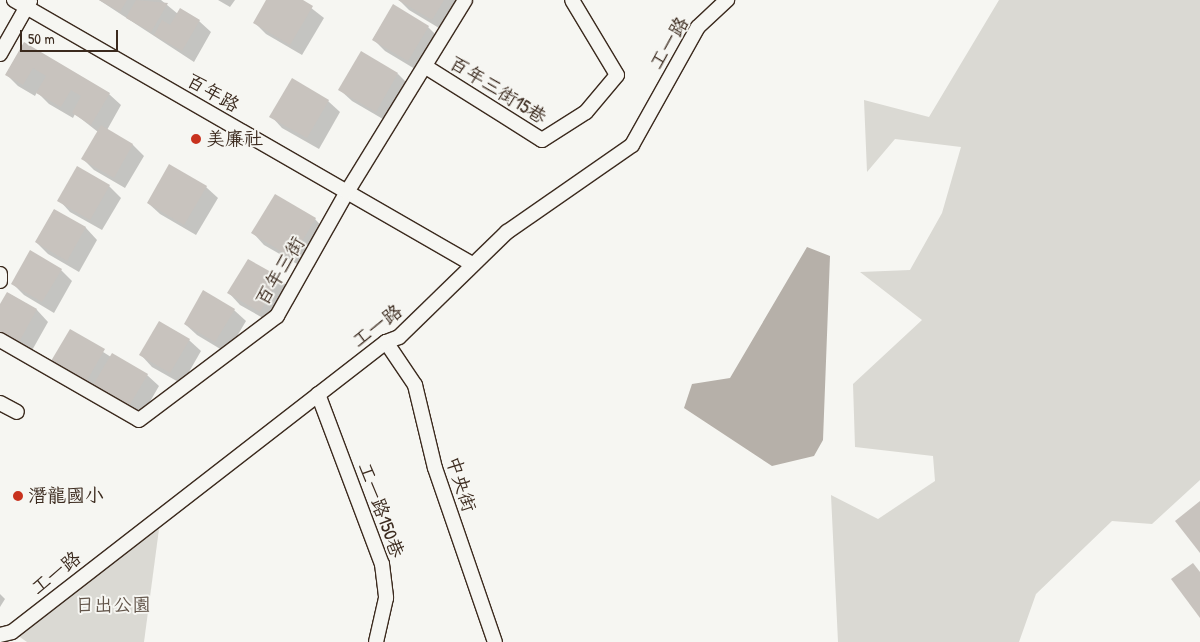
<!DOCTYPE html>
<meta charset="utf-8">
<style>
body{margin:0}
#map{position:relative;width:1200px;height:642px;overflow:hidden;background:#f6f6f2;font-family:"Patrick Hand","LXGW WenKai TC",sans-serif}
div>[style]{position:absolute}
.green>*{inset:0;background:#dad9d3}
.water>*{inset:0;background:#b6b0a9}
.shadow>*{inset:0;background:#0003}
.building>*{inset:0;background:#c8c3be}
.roads{filter:drop-shadow(1px 0 #3b2a1e) drop-shadow(-1px 0 #3b2a1e) drop-shadow(0 1px #3b2a1e) drop-shadow(0 -1px #3b2a1e)}
.minor>*{height:14px;margin:-7px;padding:0 7px;transform-origin:7px;border-radius:7px;background:#f6f6f2}
.dots>*{width:14px;height:14px;translate:-50% -50%;box-sizing:border-box;border:2px solid #f6f6f2;border-radius:50%}
span{translate:-50% -50%;white-space:nowrap;text-align:center;line-height:1.15;-webkit-text-stroke:4px #f6f6f2;paint-order:stroke}
.street-label{font-size:19px;color:#3b2a1e}
.poi-label{font-size:19px;color:#3b2a1e}
.left{translate:0 -50%;text-align:left}
.park-label{font-size:19px;color:#63564b}
.scale{position:absolute;left:20px;top:30px;width:98px;height:22px;box-sizing:border-box;border:2px solid #3b2a1e;border-top:0;padding-left:6px;font-size:15px;line-height:18px;white-space:nowrap;color:#3b2a1e;-webkit-text-stroke:4px #f6f6f2;paint-order:stroke}
</style>
<div id="map">
<div class="green">
<div style="clip-path:polygon(999px 0,1200px 0,1200px 480px,1152px 524px,1112px 521px,1036px 594px,1019px 642px,838px 642px,831px 495px,878px 519px,935px 481px,933px 456px,855px 447px,853px 384px,922px 320px,860px 272px,910px 270px,942px 213px,961px 147px,895px 139px,867px 172px,864px 100px,929px 117px)"></div>
<div style="clip-path:polygon(159px 529px,144px 642px,27px 642px,14px 633px)"></div>
</div>
<div class="water">
<div style="clip-path:polygon(807px 247px,830px 256px,823px 440px,814px 456px,772px 466px,684px 408px,692px 384px,730px 378px)"></div>
</div>
<div class="shadow">
<div style="clip-path:polygon(99px 0,161px 0,178px 14px,199px 21px,211px 32px,194px 62px)"></div>
<div style="clip-path:polygon(218px 0,235px 0,230px 7px)"></div>
<div style="clip-path:polygon(268px 0,301px 0,324px 18px,302px 55px,266px 34px,255px 23px)"></div>
<div style="clip-path:polygon(399px 0,462px 0,444px 31px,409px 10px)"></div>
<div style="clip-path:polygon(393px 6px,428px 27px,440px 39px,420px 72px,385px 51px,373px 39px)"></div>
<div style="clip-path:polygon(24px 44px,109px 94px,121px 105px,107px 130px,133px 145px,144px 156px,125px 188px,94px 170px,83px 159px,98px 132px,75px 114px,73px 118px,49px 104px,37px 92px,35px 96px,18px 86px,6px 74px)"></div>
<div style="clip-path:polygon(398px 74px,409px 85px,388px 122px,352px 101px,340px 90px)"></div>
<div style="clip-path:polygon(328px 101px,340px 112px,319px 149px,282px 128px,271px 116px)"></div>
<div style="clip-path:polygon(109px 186px,121px 198px,102px 230px,70px 212px,59px 200px)"></div>
<div style="clip-path:polygon(206px 187px,218px 198px,196px 235px,160px 214px,148px 203px)"></div>
<div style="clip-path:polygon(54px 210px,86px 228px,97px 240px,79px 272px,48px 254px,36px 242px)"></div>
<div style="clip-path:polygon(315px 219px,326px 231px,304px 268px,264px 245px,253px 233px)"></div>
<div style="clip-path:polygon(248px 260px,279px 278px,291px 290px,272px 323px,240px 305px,229px 293px)"></div>
<div style="clip-path:polygon(61px 270px,72px 281px,54px 313px,24px 295px,12px 283px)"></div>
<div style="clip-path:polygon(8px 293px,37px 310px,48px 322px,30px 354px,0 337px,0 306px)"></div>
<div style="clip-path:polygon(234px 310px,246px 321px,227px 353px,197px 335px,185px 324px)"></div>
<div style="clip-path:polygon(70px 331px,111px 357px,147px 375px,159px 386px,141px 417px,64px 373px,53px 361px)"></div>
<div style="clip-path:polygon(189px 340px,201px 351px,182px 384px,152px 367px,141px 355px)"></div>
<div style="clip-path:polygon(0 594px,5px 599px,0 607px)"></div>
</div>
<div class="building">
<div style="clip-path:polygon(99px 0,127px 0,120px 12px)"></div>
<div style="clip-path:polygon(136px 0,168px 3px,151px 32px,126px 18px)"></div>
<div style="clip-path:polygon(266px 0,303px 0,313px 6px,290px 45px,253px 23px)"></div>
<div style="clip-path:polygon(398px 0,444px 0,432px 20px)"></div>
<div style="clip-path:polygon(393px 4px,429px 26px,408px 61px,372px 40px)"></div>
<div style="clip-path:polygon(180px 8px,200px 20px,182px 51px,154px 35px,162px 20px,170px 25px)"></div>
<div style="clip-path:polygon(24px 42px,110px 93px,91px 125px,72px 113px,81px 96px,74px 92px,71px 90px,61px 107px,36px 93px,46px 76px,33px 68px,23px 85px,5px 75px)"></div>
<div style="clip-path:polygon(361px 51px,398px 73px,376px 112px,338px 90px)"></div>
<div style="clip-path:polygon(292px 78px,329px 100px,307px 138px,269px 117px)"></div>
<div style="clip-path:polygon(101px 125px,133px 144px,114px 178px,81px 159px)"></div>
<div style="clip-path:polygon(169px 164px,207px 186px,184px 225px,147px 203px)"></div>
<div style="clip-path:polygon(77px 166px,110px 185px,90px 220px,57px 201px)"></div>
<div style="clip-path:polygon(275px 194px,316px 218px,292px 258px,251px 233px)"></div>
<div style="clip-path:polygon(54px 209px,86px 227px,67px 261px,35px 242px)"></div>
<div style="clip-path:polygon(30px 250px,62px 269px,42px 302px,11px 284px)"></div>
<div style="clip-path:polygon(248px 259px,280px 277px,260px 312px,227px 293px)"></div>
<div style="clip-path:polygon(203px 290px,235px 309px,215px 342px,184px 324px)"></div>
<div style="clip-path:polygon(7px 292px,37px 309px,18px 344px,0 333px,0 304px)"></div>
<div style="clip-path:polygon(159px 321px,190px 339px,170px 373px,139px 355px)"></div>
<div style="clip-path:polygon(70px 329px,105px 349px,86px 382px,51px 361px)"></div>
<div style="clip-path:polygon(112px 353px,148px 374px,129px 406px,93px 385px)"></div>
<div style="clip-path:polygon(1200px 501px,1200px 553px,1175px 521px)"></div>
<div style="clip-path:polygon(1193px 563px,1200px 572px,1200px 618px,1171px 579px)"></div>
</div>
<div class="roads">
<div class="minor">
<div style="left:14px;top:0;width:529px;rotate:29.96deg"></div>
<div style="left:0;top:54px;width:61px;rotate:-60.5deg"></div>
<div style="left:426px;top:67px;width:137px;rotate:32.2deg"></div>
<div style="left:542px;top:140px;width:52px;rotate:-32.5deg"></div>
<div style="left:586px;top:112px;width:48px;rotate:-50deg"></div>
<div style="left:617px;top:75px;width:87px;rotate:-121deg"></div>
<div style="left:0;top:274px;width:7px;rotate:90deg"></div>
<div style="left:0;top:340px;width:160px;rotate:29.9deg"></div>
<div style="left:139px;top:420px;width:173px;rotate:-37deg"></div>
<div style="left:277px;top:316px;width:142px;rotate:-60.6deg"></div>
<div style="left:347px;top:192px;width:225px;rotate:-58.4deg"></div>
<div style="left:386px;top:342px;width:52px;rotate:56deg"></div>
<div style="left:415px;top:385px;width:85px;rotate:76.5deg"></div>
<div style="left:435px;top:468px;width:184px;rotate:71deg"></div>
<div style="left:318px;top:394px;width:182px;rotate:69.4deg"></div>
<div style="left:382px;top:564px;width:34px;rotate:83deg"></div>
<div style="left:386px;top:598px;width:45px;rotate:102.8deg"></div>
<div style="left:0;top:403px;width:19px;rotate:28deg"></div>
<div style="left:0;top:635px;width:12px;rotate:-14deg"></div>
<div style="left:12px;top:632px;width:473px;rotate:-37.8deg"></div>
<div style="left:386px;top:342px;width:14px;rotate:-21deg"></div>
<div style="left:399px;top:337px;width:151px;rotate:-44.2deg"></div>
<div style="left:507px;top:232px;width:152px;rotate:-34.8deg"></div>
<div style="left:632px;top:145px;width:135px;rotate:-60.8deg"></div>
<div style="left:698px;top:27px;width:40px;rotate:-43deg"></div>
</div>
</div>
<div class="dots">
<div style="left:196px;top:139px;background:#c8321e"></div>
<div style="left:18px;top:496px;background:#c8321e"></div>
</div>
<div class="street-label">
<span style="left:669px;top:43px;rotate:-59deg">工一路</span>
<span style="left:498px;top:90px;rotate:32deg">百年三街15巷</span>
<span style="left:213px;top:93px;rotate:30deg">百年路</span>
<span style="left:280px;top:271px;rotate:-59deg">百年三街</span>
<span style="left:377px;top:326px;rotate:-37deg">工一路</span>
<span style="left:461px;top:484px;rotate:72deg">中央街</span>
<span style="left:381px;top:510px;rotate:70deg">工一路150巷</span>
<span style="left:56px;top:573px;rotate:-38deg">工一路</span>
</div>
<div class="poi-label">
<span class="left" style="left:206px;top:139px">美廉社</span>
<span class="left" style="left:28px;top:496px">潛龍國小</span>
</div>
<div class="park-label">
<span style="left:113px;top:605px">日出公園</span>
</div>
<div class="scale">50 m</div>
</div>
